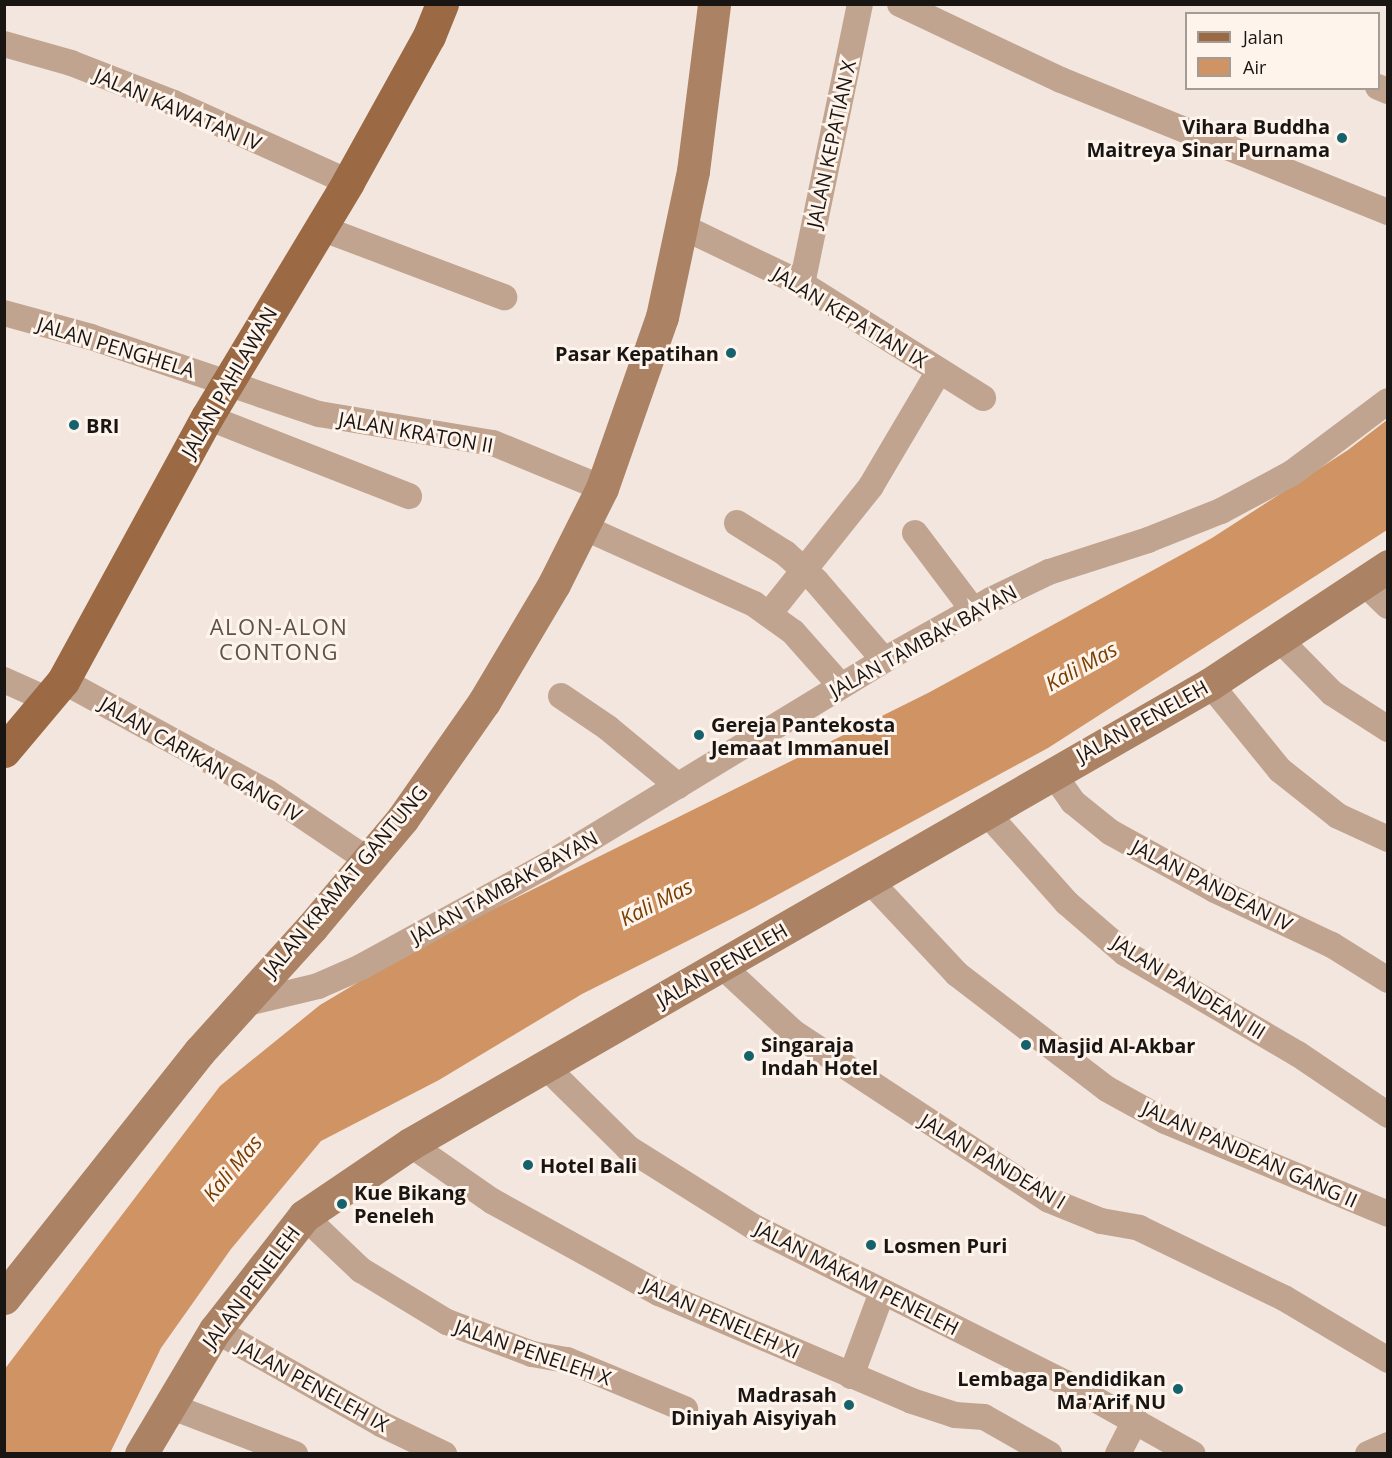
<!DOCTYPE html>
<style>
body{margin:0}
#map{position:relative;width:1392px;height:1458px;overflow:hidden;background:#f2e6de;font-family:"Open Sans",sans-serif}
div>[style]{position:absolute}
.water>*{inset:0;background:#d09363}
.street>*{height:26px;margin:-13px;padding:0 13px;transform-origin:13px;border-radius:13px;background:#c0a490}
.secondary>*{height:33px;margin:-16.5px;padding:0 16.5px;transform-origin:16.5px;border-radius:16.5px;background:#ab8264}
.primary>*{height:33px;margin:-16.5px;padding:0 16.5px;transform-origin:16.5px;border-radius:16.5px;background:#9b6943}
.dots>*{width:16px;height:16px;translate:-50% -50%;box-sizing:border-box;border:3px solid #fff4ec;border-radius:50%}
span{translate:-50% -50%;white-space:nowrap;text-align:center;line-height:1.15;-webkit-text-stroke:6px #fff4ec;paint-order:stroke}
.street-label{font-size:20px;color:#191513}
.poi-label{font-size:20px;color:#191513;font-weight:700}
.right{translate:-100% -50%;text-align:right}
.left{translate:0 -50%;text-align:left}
.water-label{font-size:21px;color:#773e00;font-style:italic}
.quarter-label{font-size:22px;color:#5b524b;letter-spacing:1.5px}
.frame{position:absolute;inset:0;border:6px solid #191513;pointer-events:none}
.legend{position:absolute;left:1185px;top:12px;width:195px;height:78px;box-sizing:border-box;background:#fff4ec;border:2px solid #a39b95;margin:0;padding:8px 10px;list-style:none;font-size:18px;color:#191513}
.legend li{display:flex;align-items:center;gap:12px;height:30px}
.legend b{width:30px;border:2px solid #a39b95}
</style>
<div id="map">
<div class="water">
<div style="clip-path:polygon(1387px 420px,1387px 530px,1048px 748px,755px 907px,582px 994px,439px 1080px,321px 1141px,231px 1249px,161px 1348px,110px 1453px,5px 1453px,4px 1370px,220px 1086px,320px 1005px,419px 946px,928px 693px,1212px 538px,1348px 450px)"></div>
</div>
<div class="street">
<div style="left:900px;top:4px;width:178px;rotate:25.3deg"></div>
<div style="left:1061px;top:80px;width:353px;rotate:22deg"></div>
<div style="left:4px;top:44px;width:70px;rotate:15.8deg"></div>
<div style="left:71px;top:63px;width:110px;rotate:21.2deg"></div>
<div style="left:174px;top:103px;width:191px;rotate:24.4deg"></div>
<div style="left:1378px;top:87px;width:11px;rotate:22deg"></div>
<div style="left:683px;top:227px;width:132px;rotate:25.6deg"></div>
<div style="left:802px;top:284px;width:214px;rotate:32.2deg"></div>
<div style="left:321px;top:228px;width:196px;rotate:20.7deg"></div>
<div style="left:802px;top:284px;width:286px;rotate:-78.3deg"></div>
<div style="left:4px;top:313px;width:90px;rotate:15.4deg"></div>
<div style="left:91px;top:337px;width:241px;rotate:18.7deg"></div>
<div style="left:319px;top:414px;width:176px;rotate:9.5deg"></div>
<div style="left:493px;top:443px;width:118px;rotate:22.4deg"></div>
<div style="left:207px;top:417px;width:217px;rotate:21.4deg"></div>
<div style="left:737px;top:523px;width:57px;rotate:32deg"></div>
<div style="left:785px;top:553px;width:42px;rotate:42.1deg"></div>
<div style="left:816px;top:581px;width:104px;rotate:49.3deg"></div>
<div style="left:583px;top:527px;width:188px;rotate:24.2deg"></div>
<div style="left:754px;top:604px;width:48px;rotate:35.7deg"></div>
<div style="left:793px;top:632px;width:72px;rotate:48.4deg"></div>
<div style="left:915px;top:533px;width:96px;rotate:53deg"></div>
<div style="left:1364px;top:583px;width:33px;rotate:44deg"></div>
<div style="left:769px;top:614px;width:164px;rotate:-51.4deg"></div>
<div style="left:871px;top:486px;width:134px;rotate:-59.4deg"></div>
<div style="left:1280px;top:640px;width:74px;rotate:45.5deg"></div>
<div style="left:1332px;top:693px;width:67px;rotate:32.7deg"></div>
<div style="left:4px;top:680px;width:46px;rotate:24.3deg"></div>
<div style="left:63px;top:681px;width:232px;rotate:28.6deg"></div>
<div style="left:267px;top:792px;width:122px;rotate:34deg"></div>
<div style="left:1210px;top:684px;width:111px;rotate:50.9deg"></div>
<div style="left:1280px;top:770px;width:74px;rotate:38.4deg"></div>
<div style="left:1338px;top:816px;width:55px;rotate:24.7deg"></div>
<div style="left:561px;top:696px;width:57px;rotate:34.2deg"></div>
<div style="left:608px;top:728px;width:91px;rotate:39.6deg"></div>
<div style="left:1052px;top:772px;width:37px;rotate:55deg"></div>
<div style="left:1073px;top:802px;width:48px;rotate:39deg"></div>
<div style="left:1110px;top:832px;width:120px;rotate:28.9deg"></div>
<div style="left:1215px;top:890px;width:129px;rotate:25.2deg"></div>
<div style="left:1332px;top:945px;width:66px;rotate:32deg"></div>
<div style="left:985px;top:811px;width:123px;rotate:48.3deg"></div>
<div style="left:1067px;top:903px;width:77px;rotate:40.8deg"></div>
<div style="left:1125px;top:953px;width:200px;rotate:30.3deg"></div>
<div style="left:1298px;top:1054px;width:109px;rotate:34.1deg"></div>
<div style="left:869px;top:880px;width:129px;rotate:46.9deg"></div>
<div style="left:957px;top:974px;width:189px;rotate:37.5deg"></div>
<div style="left:1107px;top:1089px;width:66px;rotate:28.9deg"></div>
<div style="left:1165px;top:1121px;width:242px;rotate:22.6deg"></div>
<div style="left:722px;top:966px;width:97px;rotate:42.9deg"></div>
<div style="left:793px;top:1032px;width:306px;rotate:33.3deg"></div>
<div style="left:1049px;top:1200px;width:56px;rotate:22deg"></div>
<div style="left:1101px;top:1221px;width:39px;rotate:10deg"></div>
<div style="left:1139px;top:1228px;width:161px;rotate:25.8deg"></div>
<div style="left:1284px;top:1298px;width:121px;rotate:30.8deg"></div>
<div style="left:239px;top:1005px;width:81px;rotate:-13.5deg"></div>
<div style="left:318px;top:986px;width:47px;rotate:-23.8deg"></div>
<div style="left:361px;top:967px;width:209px;rotate:-28.7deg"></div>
<div style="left:544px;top:867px;width:398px;rotate:-31.3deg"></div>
<div style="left:884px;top:660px;width:123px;rotate:-29.3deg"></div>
<div style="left:991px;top:600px;width:64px;rotate:-25.8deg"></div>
<div style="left:1049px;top:572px;width:104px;rotate:-17.9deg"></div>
<div style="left:1148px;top:540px;width:79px;rotate:-21.7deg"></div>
<div style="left:1221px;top:511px;width:81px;rotate:-28.2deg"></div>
<div style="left:1292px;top:473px;width:120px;rotate:-36.9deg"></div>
<div style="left:546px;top:1067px;width:115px;rotate:44.6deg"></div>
<div style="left:628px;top:1148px;width:149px;rotate:32.1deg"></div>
<div style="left:754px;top:1227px;width:349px;rotate:26.6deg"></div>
<div style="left:1066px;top:1383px;width:145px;rotate:29.2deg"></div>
<div style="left:410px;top:1144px;width:100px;rotate:34.8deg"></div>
<div style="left:492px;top:1201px;width:191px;rotate:28.9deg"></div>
<div style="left:659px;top:1293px;width:275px;rotate:23.1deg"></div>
<div style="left:912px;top:1401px;width:45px;rotate:18deg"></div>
<div style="left:955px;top:1415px;width:29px;rotate:4deg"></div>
<div style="left:984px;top:1417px;width:75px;rotate:29.6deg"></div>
<div style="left:304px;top:1216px;width:79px;rotate:43.5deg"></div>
<div style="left:361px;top:1270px;width:100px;rotate:31.2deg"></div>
<div style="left:447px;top:1322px;width:91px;rotate:20.6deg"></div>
<div style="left:532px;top:1354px;width:36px;rotate:10deg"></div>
<div style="left:567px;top:1360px;width:128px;rotate:22.6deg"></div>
<div style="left:215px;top:1330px;width:191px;rotate:29.5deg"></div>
<div style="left:381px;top:1424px;width:70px;rotate:25.5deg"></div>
<div style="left:851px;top:1376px;width:90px;rotate:-69.7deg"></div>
<div style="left:170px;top:1406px;width:134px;rotate:21deg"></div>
<div style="left:1118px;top:1454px;width:38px;rotate:-63deg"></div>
<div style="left:1368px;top:1454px;width:22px;rotate:-24deg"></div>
</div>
<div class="secondary">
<div style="left:4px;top:1298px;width:314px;rotate:-51.6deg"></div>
<div style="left:199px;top:1052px;width:169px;rotate:-47.9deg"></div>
<div style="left:312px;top:927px;width:142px;rotate:-50.1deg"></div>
<div style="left:403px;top:818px;width:141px;rotate:-55.1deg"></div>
<div style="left:484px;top:702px;width:137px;rotate:-59.3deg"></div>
<div style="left:554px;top:584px;width:107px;rotate:-63.4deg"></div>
<div style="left:602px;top:488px;width:181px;rotate:-70.7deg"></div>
<div style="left:662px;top:317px;width:149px;rotate:-78deg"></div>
<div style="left:693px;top:171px;width:168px;rotate:-82.8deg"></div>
<div style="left:141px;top:1454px;width:144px;rotate:-59.2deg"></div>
<div style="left:215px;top:1330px;width:145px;rotate:-52deg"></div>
<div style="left:304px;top:1216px;width:128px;rotate:-34.2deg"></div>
<div style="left:410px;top:1144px;width:923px;rotate:-29.9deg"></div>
<div style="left:1210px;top:684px;width:214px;rotate:-33.5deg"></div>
</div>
<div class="primary">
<div style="left:4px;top:751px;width:92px;rotate:-49.9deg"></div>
<div style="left:63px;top:681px;width:301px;rotate:-61.4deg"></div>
<div style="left:207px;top:417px;width:274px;rotate:-59deg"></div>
<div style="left:348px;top:182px;width:167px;rotate:-61deg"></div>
<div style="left:429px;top:36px;width:35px;rotate:-68deg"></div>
</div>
<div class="dots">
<div style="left:1342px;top:138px;background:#15626d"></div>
<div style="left:731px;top:353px;background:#15626d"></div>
<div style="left:74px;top:425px;background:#15626d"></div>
<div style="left:699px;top:735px;background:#15626d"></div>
<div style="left:1026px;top:1045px;background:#15626d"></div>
<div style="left:749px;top:1056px;background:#15626d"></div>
<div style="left:528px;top:1165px;background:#15626d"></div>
<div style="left:342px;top:1204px;background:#15626d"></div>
<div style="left:871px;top:1245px;background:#15626d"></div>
<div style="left:1178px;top:1389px;background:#15626d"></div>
<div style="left:849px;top:1405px;background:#15626d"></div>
</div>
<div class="street-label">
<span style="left:178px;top:109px;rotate:23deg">JALAN KAWATAN IV</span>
<span style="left:831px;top:144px;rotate:-78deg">JALAN KEPATIAN X</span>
<span style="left:850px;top:317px;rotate:31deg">JALAN KEPATIAN IX</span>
<span style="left:116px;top:347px;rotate:17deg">JALAN PENGHELA</span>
<span style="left:229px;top:382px;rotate:-60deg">JALAN PAHLAWAN</span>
<span style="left:416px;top:432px;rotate:10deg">JALAN KRATON II</span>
<span style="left:923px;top:641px;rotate:-29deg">JALAN TAMBAK BAYAN</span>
<span style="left:1142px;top:721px;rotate:-29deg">JALAN PENELEH</span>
<span style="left:201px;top:759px;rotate:30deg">JALAN CARIKAN GANG IV</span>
<span style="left:345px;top:881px;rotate:-50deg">JALAN KRAMAT GANTUNG</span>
<span style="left:1212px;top:885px;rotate:27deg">JALAN PANDEAN IV</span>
<span style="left:504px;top:887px;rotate:-29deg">JALAN TAMBAK BAYAN</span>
<span style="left:722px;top:965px;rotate:-30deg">JALAN PENELEH</span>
<span style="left:1189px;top:987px;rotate:32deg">JALAN PANDEAN III</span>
<span style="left:1250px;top:1154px;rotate:24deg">JALAN PANDEAN GANG II</span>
<span style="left:993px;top:1161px;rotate:31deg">JALAN PANDEAN I</span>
<span style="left:857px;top:1278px;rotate:27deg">JALAN MAKAM PENELEH</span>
<span style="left:251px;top:1287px;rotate:-53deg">JALAN PENELEH</span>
<span style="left:721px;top:1318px;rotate:24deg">JALAN PENELEH XI</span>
<span style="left:533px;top:1352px;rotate:19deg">JALAN PENELEH X</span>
<span style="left:313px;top:1385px;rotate:29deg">JALAN PENELEH IX</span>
</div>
<div class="poi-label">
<span class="right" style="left:1330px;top:138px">Vihara Buddha<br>Maitreya Sinar Purnama</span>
<span class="right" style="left:719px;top:353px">Pasar Kepatihan</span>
<span class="left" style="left:86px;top:425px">BRI</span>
<span class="left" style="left:711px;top:736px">Gereja Pantekosta<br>Jemaat Immanuel</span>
<span class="left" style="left:761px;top:1056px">Singaraja<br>Indah Hotel</span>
<span class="left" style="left:1038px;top:1045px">Masjid Al-Akbar</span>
<span class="left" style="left:540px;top:1165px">Hotel Bali</span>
<span class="left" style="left:354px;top:1204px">Kue Bikang<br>Peneleh</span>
<span class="left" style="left:883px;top:1245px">Losmen Puri</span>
<span class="right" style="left:1166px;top:1390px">Lembaga Pendidikan<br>Ma'Arif NU</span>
<span class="right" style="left:837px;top:1406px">Madrasah<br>Diniyah Aisyiyah</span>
</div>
<div class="water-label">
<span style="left:1081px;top:666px;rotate:-29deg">Kali Mas</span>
<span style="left:656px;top:902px;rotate:-27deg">Kali Mas</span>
<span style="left:232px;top:1168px;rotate:-50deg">Kali Mas</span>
</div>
<div class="quarter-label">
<span style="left:279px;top:639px">ALON-ALON<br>CONTONG</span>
</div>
<div class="frame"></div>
<ul class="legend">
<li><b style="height:8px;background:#9b6943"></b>Jalan</li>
<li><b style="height:16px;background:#d09363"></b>Air</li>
</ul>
</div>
